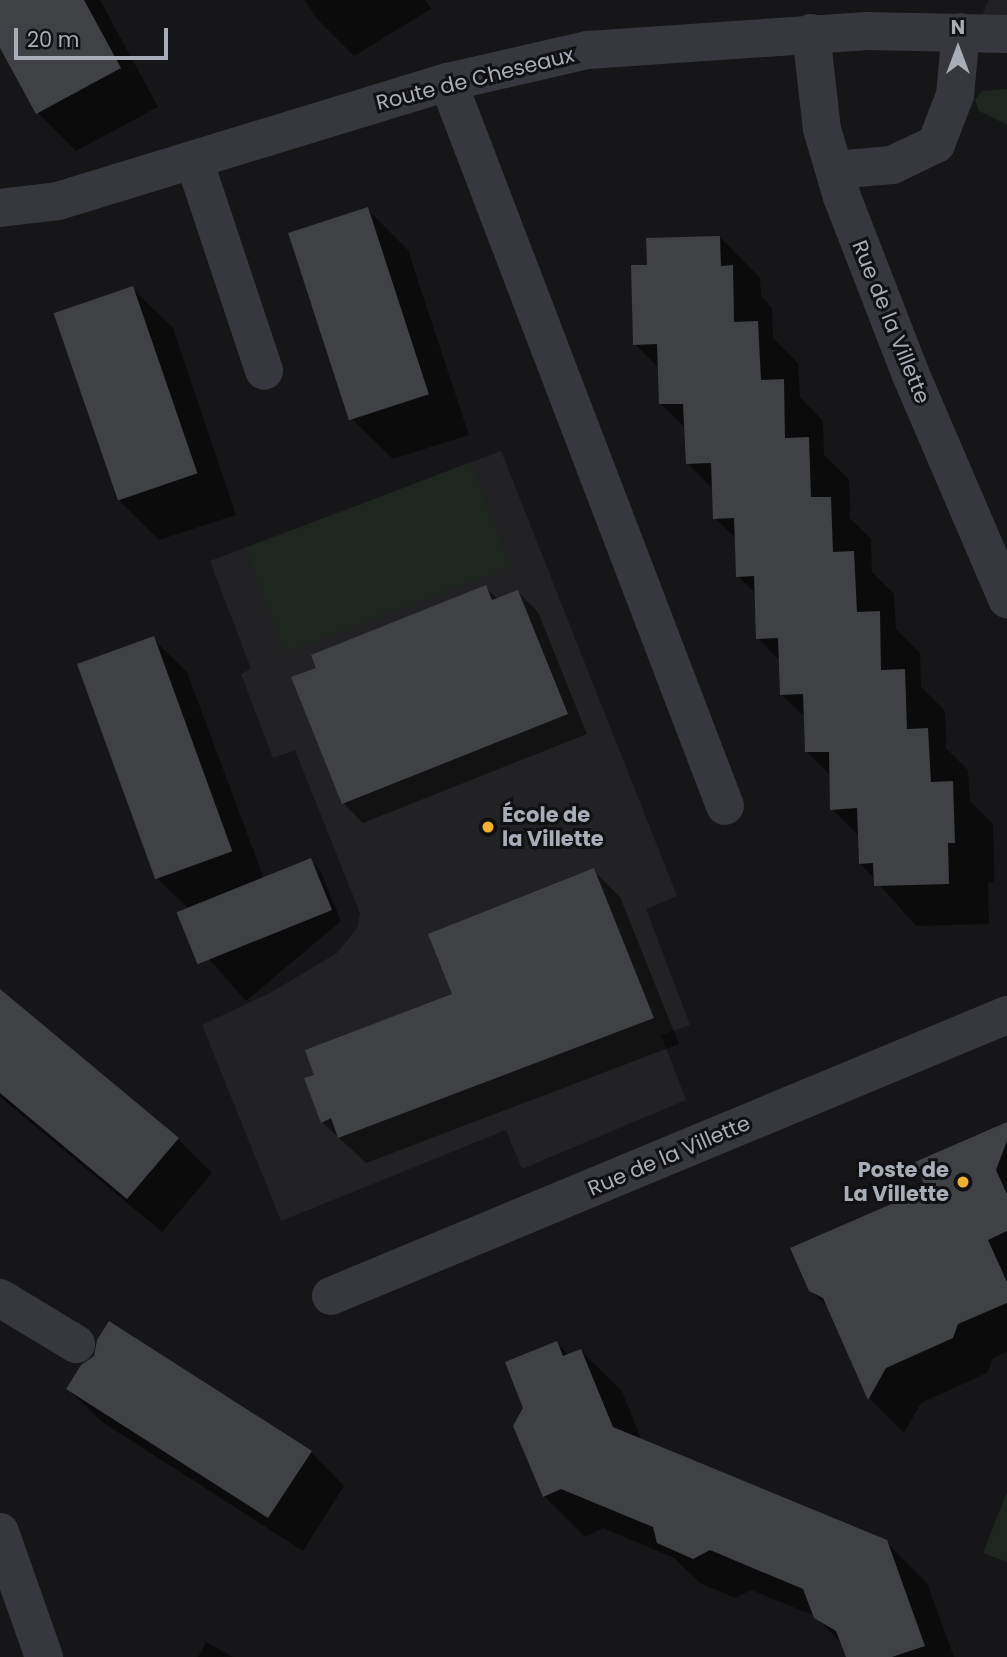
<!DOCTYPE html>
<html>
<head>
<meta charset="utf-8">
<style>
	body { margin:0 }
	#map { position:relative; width:1007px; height:1657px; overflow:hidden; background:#161618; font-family:Poppins,sans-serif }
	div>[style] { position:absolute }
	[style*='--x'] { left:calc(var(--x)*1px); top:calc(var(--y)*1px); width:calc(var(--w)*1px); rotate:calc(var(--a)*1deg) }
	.built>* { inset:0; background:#222225 }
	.green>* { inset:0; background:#1e261f; transform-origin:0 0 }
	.shadow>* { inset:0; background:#0007 }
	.building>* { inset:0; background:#404145; transform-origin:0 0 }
	.minor>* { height:38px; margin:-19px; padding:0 19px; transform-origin:19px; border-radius:19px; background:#37383d }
	.dots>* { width:19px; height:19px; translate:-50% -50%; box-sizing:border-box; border:4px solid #111113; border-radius:50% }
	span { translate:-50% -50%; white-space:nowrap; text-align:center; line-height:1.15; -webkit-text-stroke:6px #111113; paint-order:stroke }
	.street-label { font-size:21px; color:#a8adb8 }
	.poi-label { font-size:21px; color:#a8adb8; font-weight:700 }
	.left { translate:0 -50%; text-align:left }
	.right { translate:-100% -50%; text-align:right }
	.north { position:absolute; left:923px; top:14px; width:70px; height:70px; -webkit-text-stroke:5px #111113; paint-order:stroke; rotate:0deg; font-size:19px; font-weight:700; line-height:28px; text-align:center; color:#a8adb8 }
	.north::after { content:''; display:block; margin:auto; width:24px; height:32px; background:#a8adb8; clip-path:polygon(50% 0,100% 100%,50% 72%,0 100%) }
	.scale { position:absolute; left:14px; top:28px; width:154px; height:32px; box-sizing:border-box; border:4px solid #a8adb8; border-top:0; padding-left:9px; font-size:21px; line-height:24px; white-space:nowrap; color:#a8adb8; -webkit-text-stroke:5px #111113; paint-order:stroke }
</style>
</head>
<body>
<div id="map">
	<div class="built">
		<div style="clip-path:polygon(989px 0,1007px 0,1007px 34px,974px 32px)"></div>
		<div style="clip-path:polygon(501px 451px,677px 896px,646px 909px,690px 1025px,661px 1035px,686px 1100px,522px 1169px,506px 1130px,281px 1221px,202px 1025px,270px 993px,337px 953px,357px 928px,360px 913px,295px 750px,273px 758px,241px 674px,251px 669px,210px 561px)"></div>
	</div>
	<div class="green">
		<div style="clip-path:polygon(1007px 89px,1007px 125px,979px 111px,975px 100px,982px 91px)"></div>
		<div style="left:471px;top:462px;width:112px;height:242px;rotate:69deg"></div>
		<div style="clip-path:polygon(1006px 1494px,1007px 1494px,1007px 1562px,983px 1553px)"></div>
	</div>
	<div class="shadow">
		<div style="clip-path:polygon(0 0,100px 0,158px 107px,76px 151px,38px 113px,0 44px)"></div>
		<div style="clip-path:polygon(305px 0,425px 0,431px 9px,354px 56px,316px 18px)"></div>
		<div style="clip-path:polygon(367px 209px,408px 250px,469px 435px,393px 459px,352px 419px)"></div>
		<div style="clip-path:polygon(720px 237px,760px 278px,761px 296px,772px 308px,773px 338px,798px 363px,800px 397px,823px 421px,824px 455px,849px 479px,850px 518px,871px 539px,872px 572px,894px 594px,896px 629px,920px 653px,921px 687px,945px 711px,946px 748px,968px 770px,970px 801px,993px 824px,994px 883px,988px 883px,989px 924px,916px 926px,860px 863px,859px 836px,832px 809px,831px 776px,807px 752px,806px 718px,782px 695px,780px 661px,758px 638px,756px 594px,738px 576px,737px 540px,715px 518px,714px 490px,687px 463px,686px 429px,661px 404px,660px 369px,635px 344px,649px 266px)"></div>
		<div style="clip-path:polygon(132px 288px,173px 328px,236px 515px,159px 540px,119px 500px)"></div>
		<div style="clip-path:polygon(485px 587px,498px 599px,518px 592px,538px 612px,587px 734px,363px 823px,343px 803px)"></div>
		<div style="clip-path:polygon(153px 639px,187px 672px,266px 884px,192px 912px,158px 879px)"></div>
		<div style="clip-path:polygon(311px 861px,320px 870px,341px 921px,246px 1001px,202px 951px)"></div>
		<div style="clip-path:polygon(594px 871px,620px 897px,679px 1044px,366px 1163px,322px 1122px)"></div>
		<div style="clip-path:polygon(0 991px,178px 1139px,212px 1173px,162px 1232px,0 1097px)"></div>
		<div style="clip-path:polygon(1007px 1123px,1007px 1352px,993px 1358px,987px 1373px,921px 1403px,904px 1433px,870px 1399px,831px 1310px,810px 1290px)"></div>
		<div style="clip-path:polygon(557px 1343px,570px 1356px,581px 1351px,622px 1391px,642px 1441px,886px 1542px,927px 1583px,954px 1657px,848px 1657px,843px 1645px,815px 1616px,751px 1590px,735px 1598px,700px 1583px,674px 1558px,603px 1528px,585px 1537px,544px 1496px)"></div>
		<div style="clip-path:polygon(96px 1357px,311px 1452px,344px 1486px,303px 1551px,102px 1422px,68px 1389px)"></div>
		<div style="clip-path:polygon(206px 1642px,233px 1657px,198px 1657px)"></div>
	</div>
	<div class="building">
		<div style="clip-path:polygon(0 0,84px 0,121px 68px,36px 114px,0 48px)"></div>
		<div style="left:368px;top:207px;width:197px;height:84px;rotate:72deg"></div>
		<div style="clip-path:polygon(720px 236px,721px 266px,733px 265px,734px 322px,758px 321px,761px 380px,784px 379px,785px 438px,809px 437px,811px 497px,831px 497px,833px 552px,854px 551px,857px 612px,880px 611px,881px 670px,905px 669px,907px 729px,928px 728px,931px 782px,953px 781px,955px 843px,948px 843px,949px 884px,874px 886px,873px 863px,859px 864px,857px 808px,830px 810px,829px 752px,805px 752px,803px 694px,780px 695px,778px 638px,756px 639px,754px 576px,736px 577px,734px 518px,713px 519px,711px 463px,686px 464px,683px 404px,659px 404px,657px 344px,633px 345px,631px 265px,647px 265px,646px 238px)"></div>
		<div style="left:133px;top:286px;width:198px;height:84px;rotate:71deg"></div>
		<div style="clip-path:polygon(486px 585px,492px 600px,518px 590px,568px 714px,342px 804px,291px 677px,316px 668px,311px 655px)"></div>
		<div style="left:154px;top:636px;width:229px;height:82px;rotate:70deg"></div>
		<div style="left:311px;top:858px;width:56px;height:145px;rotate:68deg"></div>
		<div style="clip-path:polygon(594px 868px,654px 1018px,338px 1138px,331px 1118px,321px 1123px,304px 1078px,314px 1075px,305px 1050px,452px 994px,428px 934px)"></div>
		<div style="clip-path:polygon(0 989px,179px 1138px,127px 1199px,0 1093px)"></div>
		<div style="clip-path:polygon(1007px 1122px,1007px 1141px,996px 1170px,1007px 1194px,1007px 1231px,988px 1240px,1007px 1282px,1007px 1303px,958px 1324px,953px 1338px,886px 1368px,868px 1400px,823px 1298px,809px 1291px,790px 1248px,926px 1189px,915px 1162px)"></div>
		<div style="clip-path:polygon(109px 1321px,312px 1451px,268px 1518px,66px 1389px,81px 1365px,94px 1356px,97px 1340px)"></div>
		<div style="clip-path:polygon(557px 1341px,563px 1356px,581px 1349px,613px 1427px,887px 1540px,925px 1646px,892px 1657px,846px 1657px,836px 1631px,814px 1618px,803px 1589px,710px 1550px,693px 1559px,657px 1543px,653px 1527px,561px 1489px,543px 1497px,513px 1426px,523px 1408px,505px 1362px)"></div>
	</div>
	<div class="minor">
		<div style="--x:811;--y:33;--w:97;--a:83.5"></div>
		<div style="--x:822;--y:129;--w:71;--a:73.6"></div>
		<div style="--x:842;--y:197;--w:191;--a:68.8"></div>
		<div style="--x:911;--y:375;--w:244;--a:66.8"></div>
		<div style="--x:448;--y:82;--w:775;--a:69.06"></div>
		<div style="--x:195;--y:163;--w:219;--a:71.6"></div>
		<div style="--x:835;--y:170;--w:57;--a:-5"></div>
		<div style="--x:892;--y:165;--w:49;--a:-25.5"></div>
		<div style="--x:936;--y:144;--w:53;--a:-68.8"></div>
		<div style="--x:955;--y:95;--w:63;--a:-84.6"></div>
		<div style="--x:0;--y:208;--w:58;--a:-6.9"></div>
		<div style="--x:58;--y:201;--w:408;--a:-17"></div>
		<div style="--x:448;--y:82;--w:144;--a:-12.9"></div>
		<div style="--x:588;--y:50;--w:280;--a:-3.9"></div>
		<div style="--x:867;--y:31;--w:140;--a:1.2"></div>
		<div style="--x:331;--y:1296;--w:732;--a:-22.57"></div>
		<div style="--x:0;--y:1298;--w:89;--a:31.2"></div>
		<div style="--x:0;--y:1532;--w:133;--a:70.6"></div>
	</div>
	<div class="dots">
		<div style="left:488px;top:827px;background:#f2b134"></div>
		<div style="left:963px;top:1182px;background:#f2b134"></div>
	</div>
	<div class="street-label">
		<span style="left:475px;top:79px;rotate:-14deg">Route de Cheseaux</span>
		<span style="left:891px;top:322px;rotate:68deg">Rue de la Villette</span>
		<span style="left:669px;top:1156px;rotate:-23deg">Rue de la Villette</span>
	</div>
	<div class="poi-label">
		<span class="left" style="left:502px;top:827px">École de<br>la Villette</span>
		<span class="right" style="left:949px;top:1182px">Poste de<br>La Villette</span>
	</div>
	<div class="north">N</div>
	<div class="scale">20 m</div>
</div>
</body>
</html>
